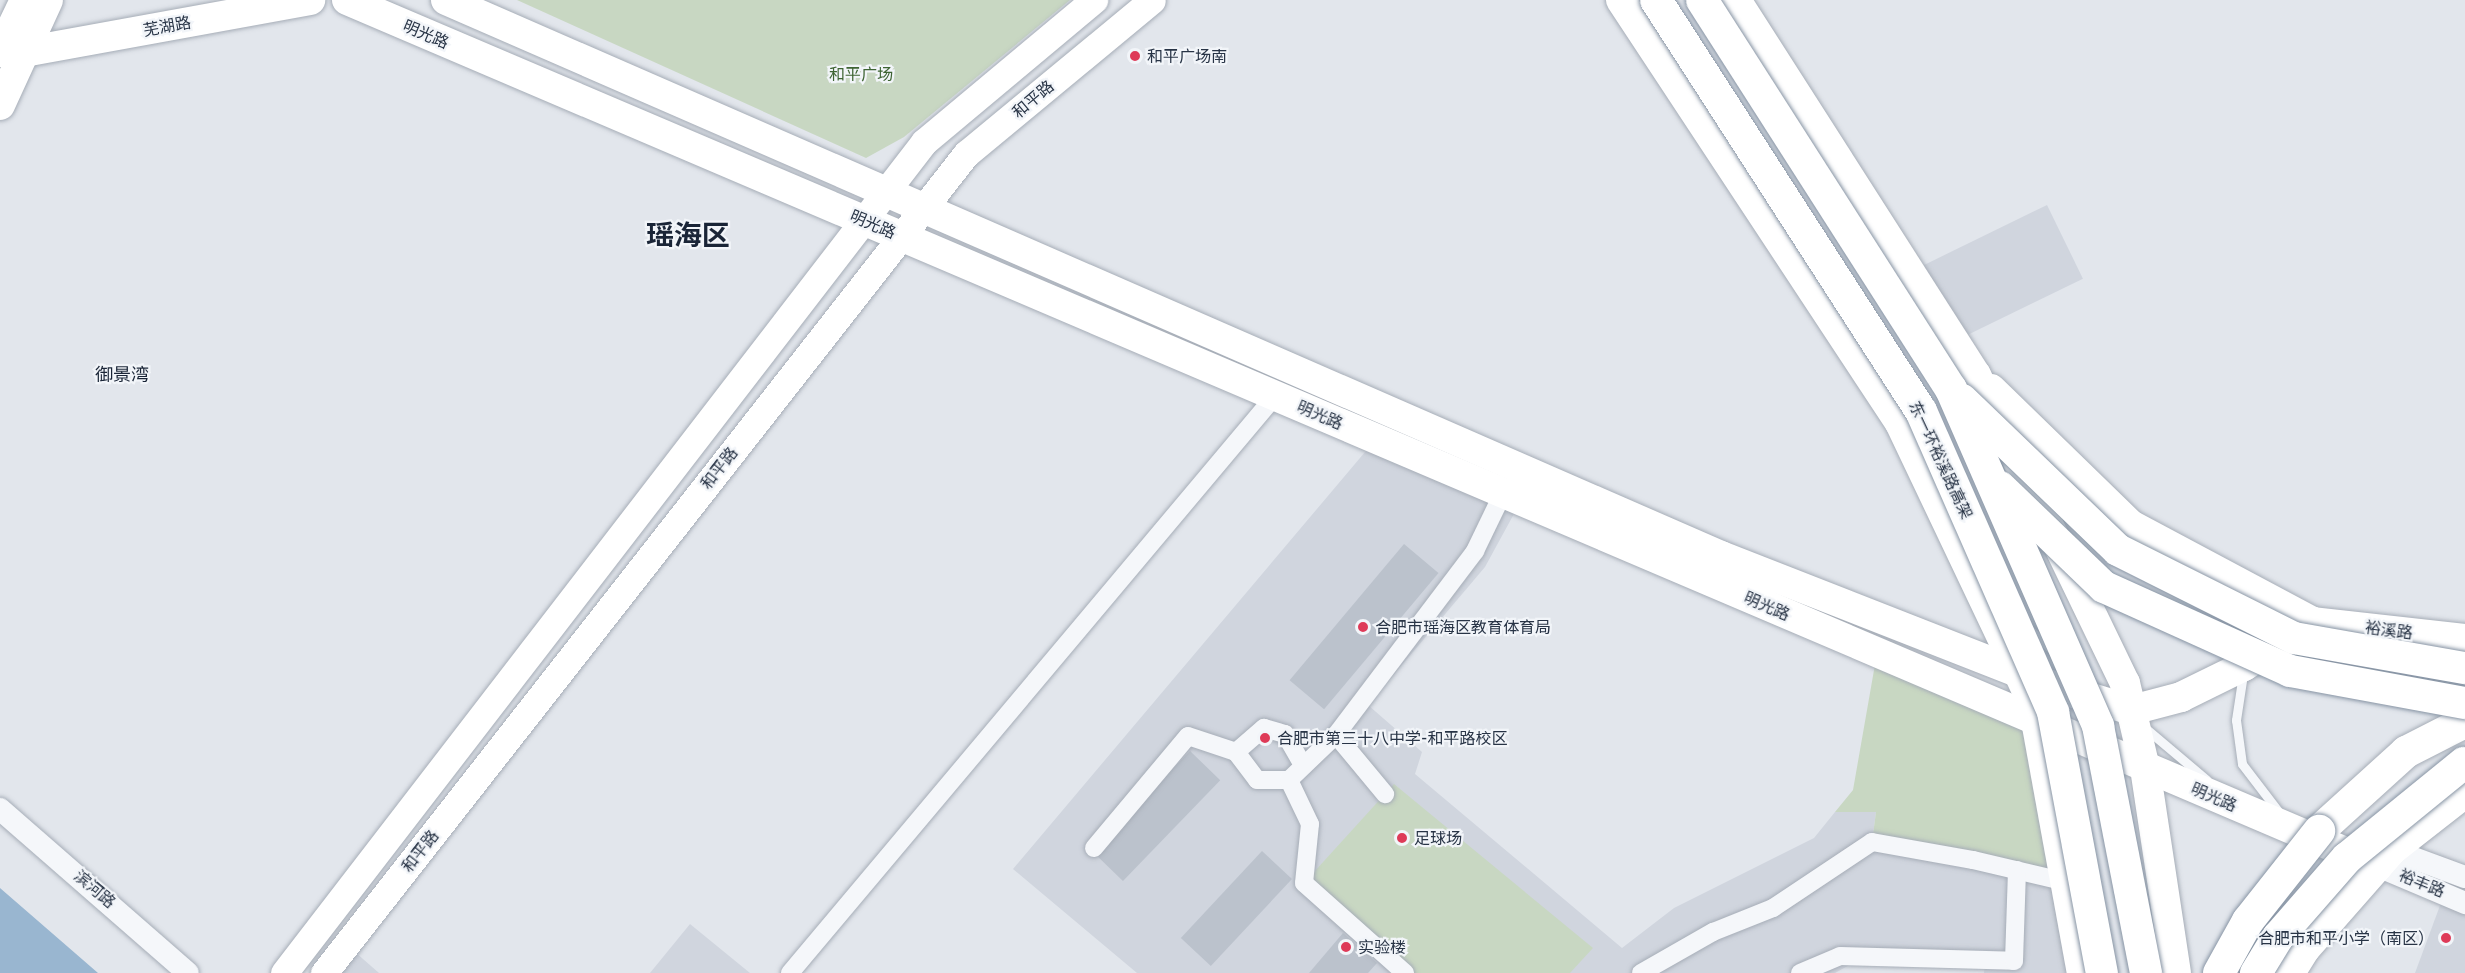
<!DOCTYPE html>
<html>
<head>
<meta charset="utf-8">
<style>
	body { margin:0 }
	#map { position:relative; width:2465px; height:973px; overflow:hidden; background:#e2e6ec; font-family:"IBM Plex Sans","Noto Sans SC",sans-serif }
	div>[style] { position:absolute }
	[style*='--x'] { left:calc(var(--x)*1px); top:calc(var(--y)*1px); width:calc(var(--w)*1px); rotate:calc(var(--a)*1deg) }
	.built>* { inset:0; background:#d0d5de; transform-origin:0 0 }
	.green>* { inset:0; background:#c8d7c2 }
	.water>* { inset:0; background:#99b6d0 }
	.building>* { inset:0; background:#bbc2cc; transform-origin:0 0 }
	.roads { filter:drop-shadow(0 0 2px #a6adb7) drop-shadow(0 0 2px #a6adb7) }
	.service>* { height:9px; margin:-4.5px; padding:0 4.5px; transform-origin:4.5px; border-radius:4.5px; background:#f5f7fa }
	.minor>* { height:18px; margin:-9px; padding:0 9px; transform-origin:9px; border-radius:9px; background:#f5f7fa }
	.tertiary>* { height:22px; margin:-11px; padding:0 11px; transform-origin:11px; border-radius:11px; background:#f5f7fa }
	.secondary>* { height:27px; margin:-13.5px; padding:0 13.5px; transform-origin:13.5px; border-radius:13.5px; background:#fff }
	.primary>* { height:30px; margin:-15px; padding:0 15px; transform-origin:15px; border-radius:15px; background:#fff }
	.trunk>* { height:32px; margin:-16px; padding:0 16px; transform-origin:16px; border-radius:16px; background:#fff }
	.bridges { filter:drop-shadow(0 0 2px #8794a4) drop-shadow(0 0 2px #8794a4) }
	.trunk-bridge>* { height:32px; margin:-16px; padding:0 16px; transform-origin:16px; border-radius:16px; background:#fff }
	.dots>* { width:16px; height:16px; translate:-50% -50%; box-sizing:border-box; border:3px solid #f2f5f9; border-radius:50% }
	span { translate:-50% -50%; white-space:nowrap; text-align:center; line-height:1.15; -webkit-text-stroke:4.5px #f2f5f9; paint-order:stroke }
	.street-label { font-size:16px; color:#283446 }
	.poi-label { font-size:16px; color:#283446 }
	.left { translate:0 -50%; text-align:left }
	.right { translate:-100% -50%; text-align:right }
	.park-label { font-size:16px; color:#3e6433 }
	.neighbourhood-label { font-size:18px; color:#1a2537 }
	.town-label { font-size:28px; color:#1a2537; font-weight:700 }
</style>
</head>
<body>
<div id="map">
	<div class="built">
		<div style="left:2047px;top:205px;width:82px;height:152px;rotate:64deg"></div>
		<div style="clip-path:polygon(1376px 439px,1521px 501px,1485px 567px,1368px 705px,1422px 752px,1415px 774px,1622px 948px,1674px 908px,1814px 838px,1835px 812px,1876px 812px,1872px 842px,2066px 882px,2082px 973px,1984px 973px,1985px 961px,1864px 957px,1835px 973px,1137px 973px,1013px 869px)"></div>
		<div style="clip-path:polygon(2445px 892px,2465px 903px,2465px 973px,2415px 973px)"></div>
		<div style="clip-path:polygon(690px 924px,750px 973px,650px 973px)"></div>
		<div style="clip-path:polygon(347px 945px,379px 973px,324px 973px)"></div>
	</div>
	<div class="green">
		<div style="clip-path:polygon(517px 0,1070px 0,904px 137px,866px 158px)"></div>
		<div style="clip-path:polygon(1877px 653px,2036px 721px,2066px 882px,1872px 842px,1876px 812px,1835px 812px,1853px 790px)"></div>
		<div style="clip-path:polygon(1394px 784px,1593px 948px,1570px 973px,1414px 973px,1304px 883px)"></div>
	</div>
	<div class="water">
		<div style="clip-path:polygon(0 887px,0 888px,98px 973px,0 973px)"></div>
	</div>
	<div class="building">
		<div style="left:1404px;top:544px;width:45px;height:178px;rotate:40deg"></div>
		<div style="left:1190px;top:751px;width:42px;height:140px;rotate:44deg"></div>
		<div style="left:1262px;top:851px;width:41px;height:119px;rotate:43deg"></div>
		<div style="clip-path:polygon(1343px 933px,1377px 963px,1368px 973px,1309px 973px)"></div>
	</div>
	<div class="roads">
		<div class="service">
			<div style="--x:2030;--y:630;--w:31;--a:42"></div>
			<div style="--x:2243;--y:674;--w:47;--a:98.7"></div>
			<div style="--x:2236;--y:720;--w:44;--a:82.2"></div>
			<div style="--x:2242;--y:764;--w:64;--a:52.6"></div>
			<div style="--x:2144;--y:727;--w:82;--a:40.1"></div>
		</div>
		<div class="minor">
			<div style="--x:1336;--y:735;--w:77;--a:50.3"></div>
			<div style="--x:1236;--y:752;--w:35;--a:53"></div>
			<div style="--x:1257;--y:780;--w:32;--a:0"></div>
			<div style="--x:1094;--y:848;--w:146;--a:-50"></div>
			<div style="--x:1188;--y:736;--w:51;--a:18.4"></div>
			<div style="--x:1236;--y:752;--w:37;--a:-41"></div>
			<div style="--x:1264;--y:728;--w:22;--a:16"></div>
			<div style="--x:1285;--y:734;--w:36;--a:60"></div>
			<div style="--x:790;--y:973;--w:754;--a:-49.95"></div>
			<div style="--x:1405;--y:973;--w:135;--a:-138.3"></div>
			<div style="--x:1304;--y:883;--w:59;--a:-84.2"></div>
			<div style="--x:1310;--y:824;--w:49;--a:-115.5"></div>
			<div style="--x:1289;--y:780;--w:65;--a:-43.8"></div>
			<div style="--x:1336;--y:735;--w:231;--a:-52.9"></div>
			<div style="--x:1475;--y:551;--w:64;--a:-64.2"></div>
			<div style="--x:1641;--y:973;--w:83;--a:-29.7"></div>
			<div style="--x:1713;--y:932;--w:65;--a:-21.8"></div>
			<div style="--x:1773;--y:908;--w:119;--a:-33.7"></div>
			<div style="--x:1872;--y:842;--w:103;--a:10.1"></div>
			<div style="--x:1973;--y:860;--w:96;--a:13.3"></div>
			<div style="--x:1800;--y:973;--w:43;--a:-23"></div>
			<div style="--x:1840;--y:956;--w:174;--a:1.6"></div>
			<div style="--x:2014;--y:961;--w:91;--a:-88.1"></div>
		</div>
		<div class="tertiary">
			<div style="--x:0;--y:809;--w:249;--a:41.1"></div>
			<div style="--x:2392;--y:850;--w:78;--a:20.3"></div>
			<div style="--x:2378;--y:866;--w:95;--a:23"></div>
		</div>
		<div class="secondary">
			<div style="--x:284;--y:973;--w:1049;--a:-52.4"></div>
			<div style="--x:924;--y:142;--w:222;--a:-39.9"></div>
			<div style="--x:324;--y:973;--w:1041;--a:-51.91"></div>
			<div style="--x:966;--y:154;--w:241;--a:-39.6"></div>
		</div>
		<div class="primary">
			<div style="--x:347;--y:0;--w:2208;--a:23.09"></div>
			<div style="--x:446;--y:0;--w:1391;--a:23.56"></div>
			<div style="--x:1721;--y:556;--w:364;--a:21.4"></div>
			<div style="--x:2060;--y:689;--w:75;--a:16.3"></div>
			<div style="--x:2132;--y:710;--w:51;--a:-14.9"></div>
			<div style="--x:2181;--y:697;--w:70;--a:-26.2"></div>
			<div style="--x:2244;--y:666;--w:82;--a:-32.5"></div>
			<div style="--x:1621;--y:0;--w:507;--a:56.59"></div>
			<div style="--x:1900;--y:423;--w:278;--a:64.6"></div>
			<div style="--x:2019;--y:674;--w:33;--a:65"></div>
			<div style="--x:2033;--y:704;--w:273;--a:79.7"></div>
			<div style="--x:1736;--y:0;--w:445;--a:57.4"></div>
			<div style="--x:1976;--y:375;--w:342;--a:64.2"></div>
			<div style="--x:2125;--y:683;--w:87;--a:76.8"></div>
			<div style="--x:2145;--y:768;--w:207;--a:81.4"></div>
			<div style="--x:0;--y:52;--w:58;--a:-64.3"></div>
			<div style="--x:24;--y:52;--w:291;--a:-10.3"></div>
			<div style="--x:0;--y:105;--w:115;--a:-65.4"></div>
			<div style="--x:1991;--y:389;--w:195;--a:44.2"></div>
			<div style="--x:2131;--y:525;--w:206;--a:28.1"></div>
			<div style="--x:2313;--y:622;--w:153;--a:6.4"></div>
			<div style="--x:2290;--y:973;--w:28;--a:-58"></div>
			<div style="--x:2305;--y:949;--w:132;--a:-48.7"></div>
			<div style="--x:2392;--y:850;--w:93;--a:-38"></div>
		</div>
		<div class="trunk">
			<div style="--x:2319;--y:831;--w:118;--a:-42.2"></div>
			<div style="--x:2406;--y:752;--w:66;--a:-27"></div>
		</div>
	</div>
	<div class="bridges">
		<div class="trunk-bridge">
			<div style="--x:1656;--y:0;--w:489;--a:57.2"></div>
			<div style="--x:1921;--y:411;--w:329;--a:66.3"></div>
			<div style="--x:2053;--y:712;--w:266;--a:79.4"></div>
			<div style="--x:1702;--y:0;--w:462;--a:57.4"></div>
			<div style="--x:1951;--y:389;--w:368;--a:66.4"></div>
			<div style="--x:2098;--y:726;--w:252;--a:79"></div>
			<div style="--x:1962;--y:400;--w:216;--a:43.9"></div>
			<div style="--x:2118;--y:550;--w:197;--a:26.6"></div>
			<div style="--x:2294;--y:638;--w:174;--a:10"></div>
			<div style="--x:2000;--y:487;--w:144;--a:43.9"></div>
			<div style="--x:2104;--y:587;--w:204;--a:24.3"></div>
			<div style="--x:2290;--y:671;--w:178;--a:10.4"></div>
			<div style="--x:2219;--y:973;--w:60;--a:-60.9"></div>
			<div style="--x:2248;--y:921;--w:115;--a:-51.7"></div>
			<div style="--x:2256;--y:973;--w:42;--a:-58.6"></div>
			<div style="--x:2278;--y:937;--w:105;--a:-48.9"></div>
			<div style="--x:2347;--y:858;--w:151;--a:-39.1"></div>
		</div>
	</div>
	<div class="dots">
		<div style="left:1135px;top:56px;background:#de3a58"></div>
		<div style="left:1363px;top:627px;background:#de3a58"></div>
		<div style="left:1265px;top:738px;background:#de3a58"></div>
		<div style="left:1402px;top:838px;background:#de3a58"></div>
		<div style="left:2446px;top:938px;background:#de3a58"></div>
		<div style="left:1346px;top:947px;background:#de3a58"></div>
	</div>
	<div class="street-label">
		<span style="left:167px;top:26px;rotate:-10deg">芜湖路</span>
		<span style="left:426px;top:34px;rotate:23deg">明光路</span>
		<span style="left:1033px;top:99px;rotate:-40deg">和平路</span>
		<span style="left:873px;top:224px;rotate:23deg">明光路</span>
		<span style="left:1320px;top:415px;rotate:23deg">明光路</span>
		<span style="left:1941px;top:460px;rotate:65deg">东一环裕溪路高架</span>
		<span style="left:719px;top:468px;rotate:-52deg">和平路</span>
		<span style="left:1767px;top:606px;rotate:23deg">明光路</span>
		<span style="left:2389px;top:630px;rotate:7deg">裕溪路</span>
		<span style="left:2214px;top:797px;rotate:23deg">明光路</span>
		<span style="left:420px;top:851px;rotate:-52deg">和平路</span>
		<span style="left:2422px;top:883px;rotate:22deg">裕丰路</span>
		<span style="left:95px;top:889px;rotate:40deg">滨河路</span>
	</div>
	<div class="poi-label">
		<span class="left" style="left:1147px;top:56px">和平广场南</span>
		<span class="left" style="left:1375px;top:627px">合肥市瑶海区教育体育局</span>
		<span class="left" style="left:1277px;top:738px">合肥市第三十八中学-和平路校区</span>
		<span class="left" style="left:1414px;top:838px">足球场</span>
		<span class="right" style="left:2434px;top:938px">合肥市和平小学（南区）</span>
		<span class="left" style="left:1358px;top:947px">实验楼</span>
	</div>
	<div class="park-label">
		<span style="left:861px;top:74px">和平广场</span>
	</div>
	<div class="neighbourhood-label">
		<span style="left:122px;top:375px">御景湾</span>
	</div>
	<div class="town-label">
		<span style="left:688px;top:235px">瑶海区</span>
	</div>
</div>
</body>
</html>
